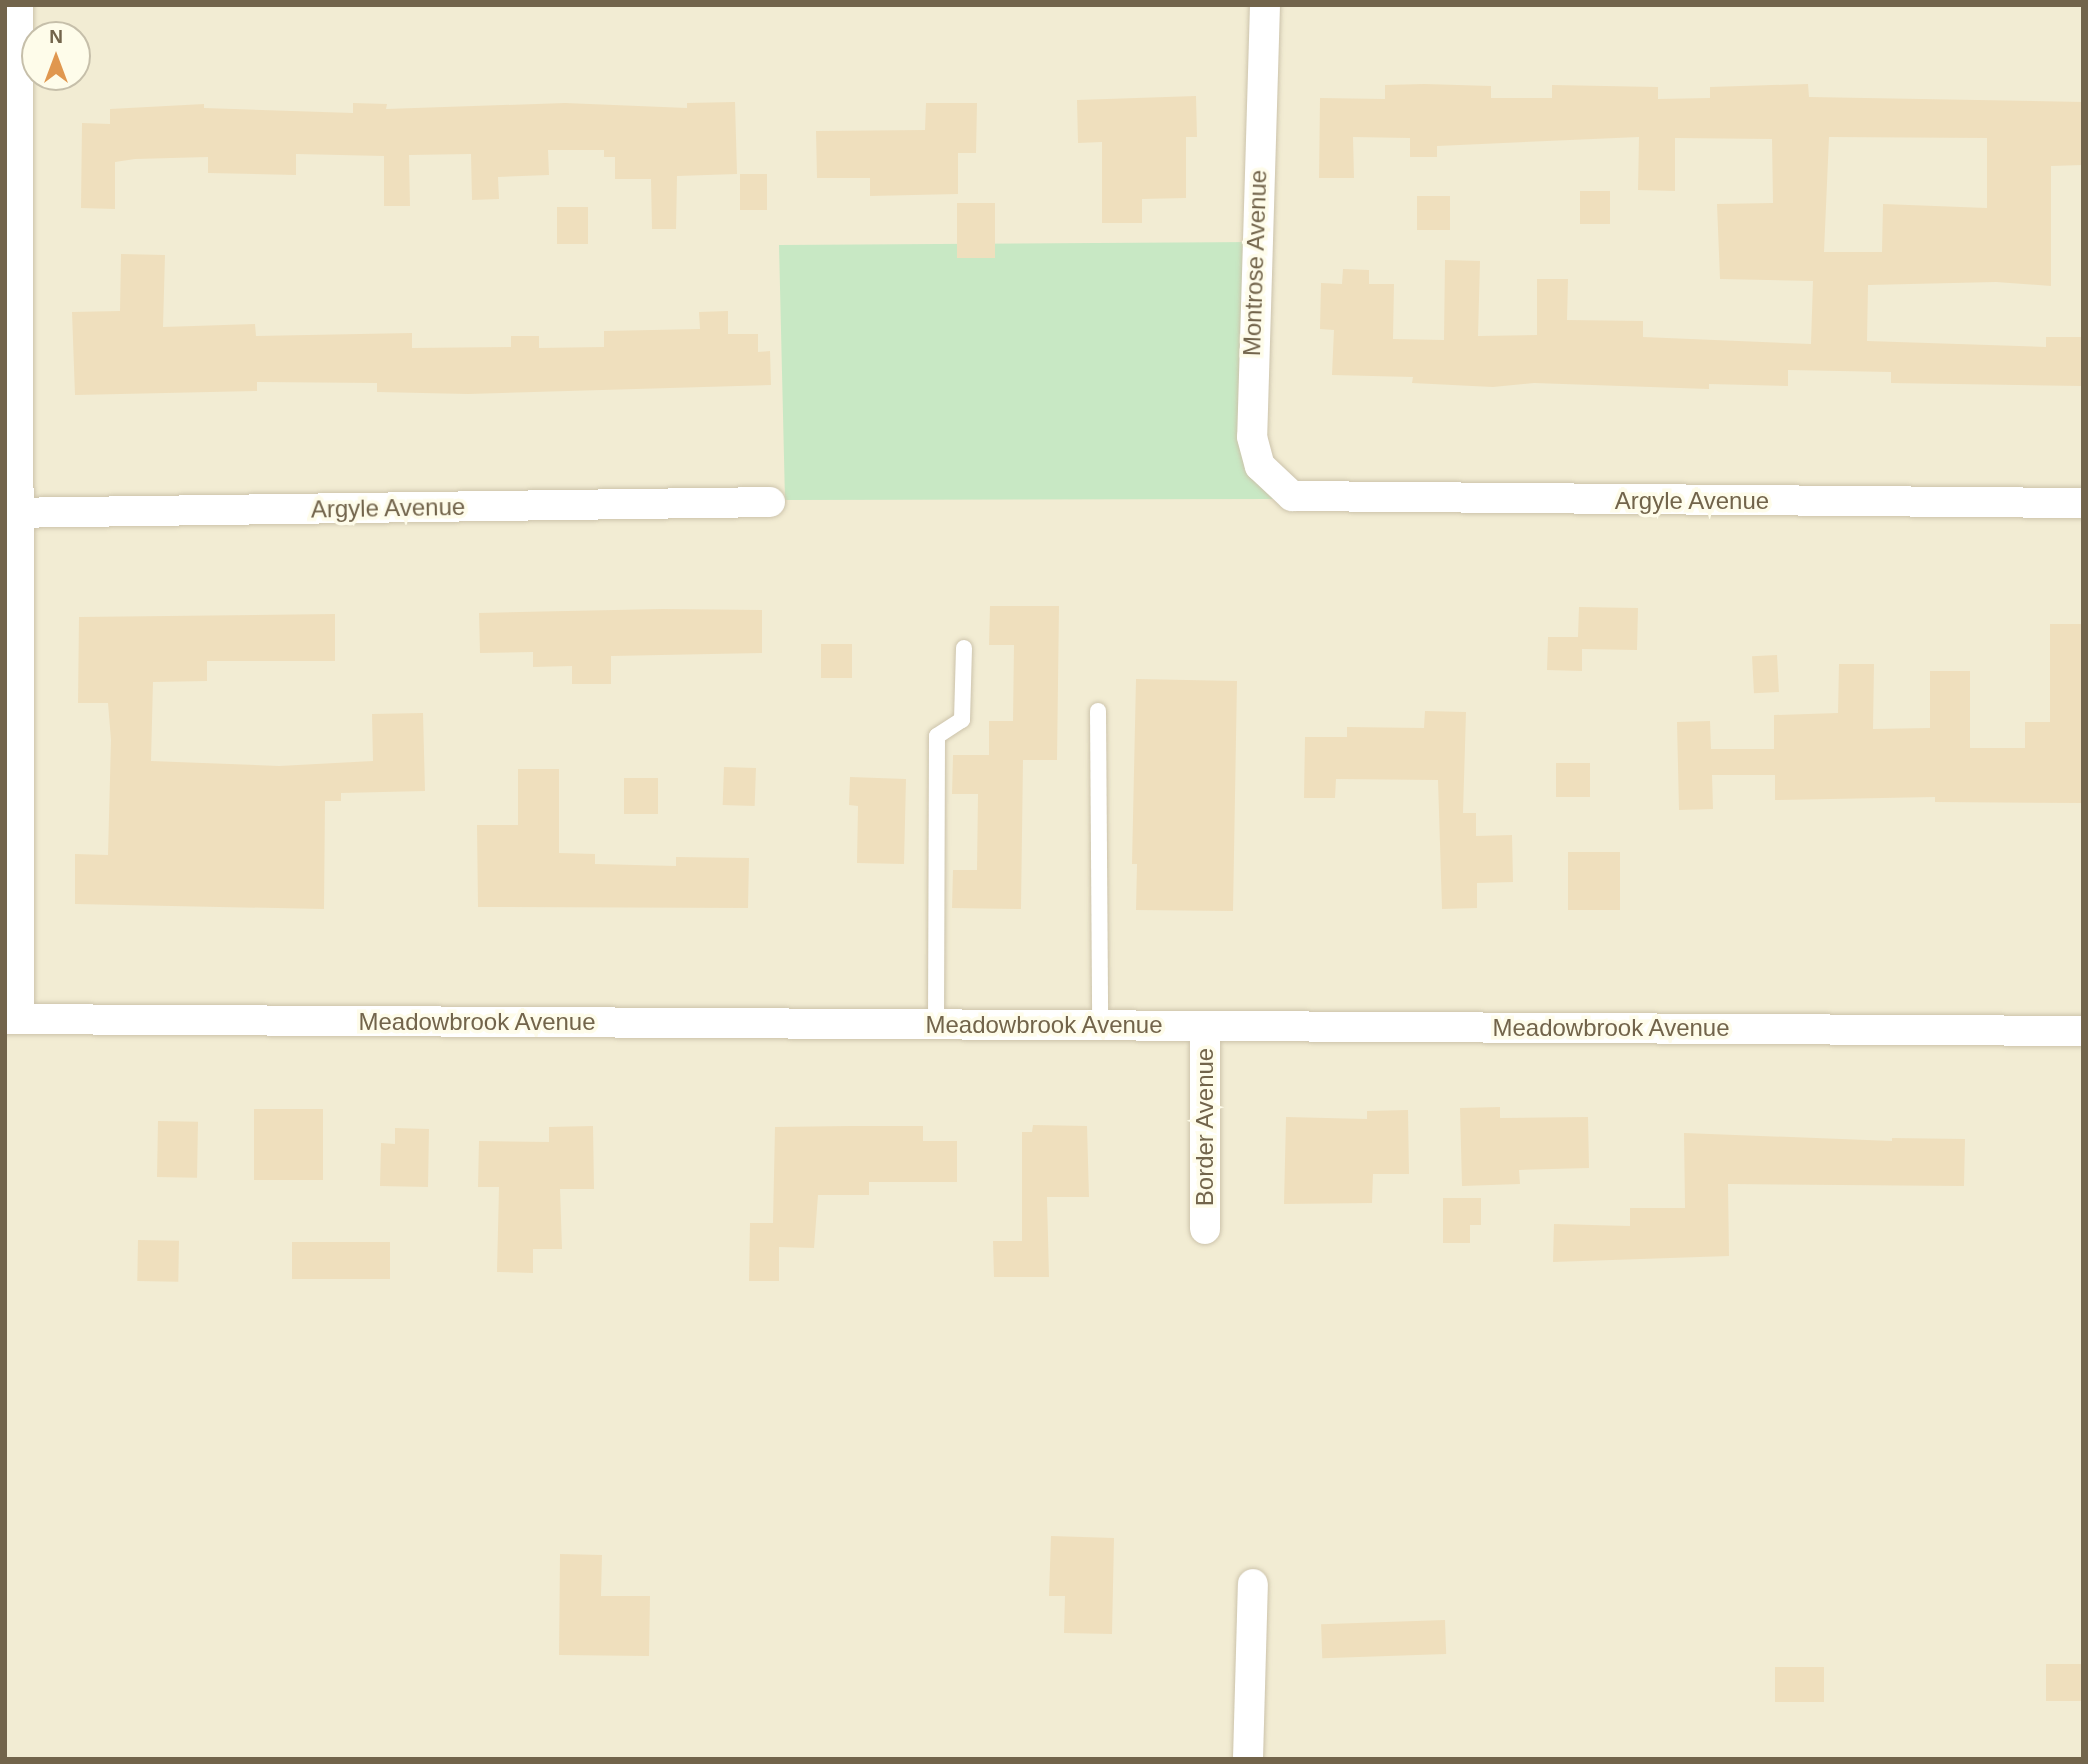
<!DOCTYPE html>
<html>
<head>
<meta charset="utf-8">
<style>
	body { margin:0 }
	#map { position:relative; width:2088px; height:1764px; overflow:hidden; background:#fbf9e4; font-family:Helvetica,sans-serif }
	div>[style] { position:absolute }
	[style*='--x'] { left:calc(var(--x)*1px); top:calc(var(--y)*1px); width:calc(var(--w)*1px); rotate:calc(var(--a)*1deg) }
	.residential>* { inset:0; background:#f2ecd3 }
	.green>* { inset:0; background:#c8e8c4 }
	.building>* { inset:0; background:#efdfbd; transform-origin:0 0 }
	.roads { filter:drop-shadow(0 0 2px #ccc3ab) drop-shadow(0 0 2px #ccc3ab) }
	.lane>* { height:16px; margin:-8px; padding:0 8px; transform-origin:8px; border-radius:8px; background:#fff }
	.street>* { height:30px; margin:-15px; padding:0 15px; transform-origin:15px; border-radius:15px; background:#fff }
	span { translate:-50% -50%; white-space:nowrap; text-align:center; line-height:1.15; -webkit-text-stroke:7px #fefcea; paint-order:stroke }
	.street-label { font-size:24px; color:#72644b }
	.frame { position:absolute; inset:0; border:7px solid #72644b; pointer-events:none }
	.north { position:absolute; left:21px; top:21px; width:70px; height:70px; box-sizing:border-box; background:#fefcea; border:2px solid #c6bfaa; border-radius:50%; rotate:0deg; font-size:19px; font-weight:700; line-height:28px; text-align:center; color:#72644b }
	.north::after { content:''; display:block; margin:auto; width:24px; height:32px; background:#e0974f; clip-path:polygon(50% 0,100% 100%,50% 72%,0 100%) }
</style>
</head>
<body>
<div id="map">
	<div class="residential">
		<div style="clip-path:polygon(evenodd,5px 5px,2083px 5px,2083px 1759px,5px 1759px,5px 5px,35px 35px,77px 35px,77px 77px,35px 77px,35px 35px)"></div>
	</div>
	<div class="green">
		<div style="clip-path:polygon(1256px 242px,1252px 437px,1302px 499px,785px 500px,779px 245px)"></div>
	</div>
	<div class="building">
		<div style="clip-path:polygon(evenodd,1424px 84px,1491px 86px,1491px 98px,1552px 98px,1552px 85px,1658px 87px,1658px 99px,1710px 98px,1710px 87px,1808px 84px,1809px 97px,2083px 102px,2083px 165px,2051px 166px,2051px 286px,1996px 282px,1868px 285px,1867px 341px,2046px 347px,2046px 337px,2083px 337px,2083px 386px,1891px 383px,1891px 372px,1788px 370px,1788px 386px,1709px 384px,1709px 389px,1534px 383px,1493px 387px,1412px 383px,1413px 377px,1332px 375px,1334px 330px,1320px 329px,1321px 283px,1342px 284px,1343px 269px,1369px 270px,1369px 284px,1394px 284px,1393px 339px,1444px 340px,1445px 260px,1480px 261px,1478px 336px,1537px 335px,1537px 279px,1568px 279px,1567px 320px,1643px 321px,1643px 337px,1811px 344px,1813px 281px,1720px 279px,1717px 204px,1773px 203px,1772px 139px,1675px 138px,1675px 191px,1638px 190px,1639px 137px,1437px 146px,1437px 157px,1410px 157px,1410px 138px,1353px 137px,1354px 178px,1319px 178px,1320px 98px,1385px 99px,1385px 85px,1424px 84px,1829px 137px,1987px 138px,1987px 208px,1883px 204px,1882px 252px,1824px 252px,1829px 137px)"></div>
		<div style="clip-path:polygon(1196px 96px,1197px 137px,1186px 137px,1186px 198px,1142px 199px,1142px 223px,1102px 223px,1102px 142px,1078px 143px,1077px 100px)"></div>
		<div style="clip-path:polygon(735px 102px,737px 174px,677px 176px,676px 229px,652px 229px,651px 179px,615px 179px,615px 157px,604px 157px,604px 150px,548px 150px,549px 175px,498px 177px,499px 199px,472px 200px,471px 154px,409px 155px,410px 206px,384px 206px,384px 156px,296px 154px,296px 175px,208px 173px,208px 157px,135px 159px,115px 162px,115px 209px,81px 208px,82px 123px,110px 124px,110px 109px,204px 104px,204px 108px,353px 113px,353px 103px,387px 104px,386px 109px,565px 103px,687px 108px,687px 103px)"></div>
		<div style="clip-path:polygon(926px 103px,977px 103px,976px 153px,958px 153px,958px 194px,870px 196px,870px 178px,817px 178px,816px 131px,925px 130px)"></div>
		<div style="left:740px;top:174px;width:27px;height:36px"></div>
		<div style="left:1580px;top:191px;width:30px;height:33px"></div>
		<div style="left:1417px;top:196px;width:33px;height:34px"></div>
		<div style="left:957px;top:203px;width:38px;height:55px"></div>
		<div style="left:557px;top:207px;width:31px;height:37px"></div>
		<div style="clip-path:polygon(121px 254px,165px 255px,163px 327px,255px 324px,256px 336px,412px 333px,412px 348px,511px 347px,511px 336px,539px 336px,539px 348px,604px 347px,604px 331px,700px 329px,699px 312px,728px 311px,728px 334px,758px 334px,758px 352px,770px 351px,771px 385px,468px 394px,377px 392px,377px 383px,257px 382px,257px 391px,75px 395px,72px 312px,120px 311px)"></div>
		<div style="clip-path:polygon(990px 606px,1059px 606px,1057px 760px,1023px 760px,1021px 909px,952px 908px,953px 870px,977px 870px,978px 794px,952px 794px,953px 755px,989px 755px,989px 721px,1013px 721px,1014px 645px,989px 645px)"></div>
		<div style="clip-path:polygon(1579px 607px,1638px 608px,1637px 650px,1582px 649px,1582px 671px,1547px 670px,1548px 637px,1578px 637px)"></div>
		<div style="clip-path:polygon(662px 609px,762px 610px,762px 653px,611px 656px,611px 684px,572px 684px,572px 666px,533px 667px,533px 652px,480px 653px,479px 613px)"></div>
		<div style="clip-path:polygon(335px 614px,335px 661px,207px 661px,207px 681px,153px 682px,151px 761px,279px 766px,373px 761px,372px 714px,423px 713px,425px 791px,341px 793px,341px 801px,325px 801px,324px 909px,75px 904px,75px 854px,108px 855px,111px 740px,108px 703px,78px 703px,79px 617px)"></div>
		<div style="clip-path:polygon(2050px 624px,2083px 624px,2083px 803px,1935px 802px,1935px 797px,1775px 800px,1775px 775px,1712px 775px,1713px 809px,1679px 810px,1677px 722px,1710px 721px,1711px 749px,1774px 749px,1774px 715px,1838px 713px,1839px 664px,1874px 664px,1873px 729px,1930px 728px,1930px 671px,1970px 671px,1970px 748px,2025px 748px,2025px 722px,2050px 722px)"></div>
		<div style="left:821px;top:644px;width:31px;height:34px"></div>
		<div style="left:1777px;top:655px;width:37px;height:25px;rotate:87deg"></div>
		<div style="clip-path:polygon(1136px 679px,1237px 681px,1233px 911px,1136px 910px,1137px 864px,1132px 864px)"></div>
		<div style="clip-path:polygon(1425px 711px,1466px 712px,1463px 813px,1476px 813px,1476px 836px,1512px 835px,1513px 882px,1477px 883px,1477px 908px,1442px 909px,1438px 780px,1336px 779px,1335px 798px,1304px 798px,1305px 737px,1347px 737px,1347px 727px,1424px 728px)"></div>
		<div style="left:1556px;top:763px;width:34px;height:34px"></div>
		<div style="left:724px;top:767px;width:32px;height:38px;rotate:2deg"></div>
		<div style="clip-path:polygon(518px 769px,559px 769px,559px 853px,595px 854px,595px 864px,676px 866px,676px 857px,749px 858px,748px 908px,478px 907px,477px 825px,518px 825px)"></div>
		<div style="clip-path:polygon(850px 777px,906px 779px,904px 864px,857px 863px,858px 806px,849px 805px)"></div>
		<div style="left:624px;top:778px;width:34px;height:36px"></div>
		<div style="left:1568px;top:852px;width:52px;height:58px"></div>
		<div style="clip-path:polygon(1500px 1107px,1500px 1118px,1588px 1117px,1589px 1168px,1519px 1170px,1520px 1184px,1462px 1186px,1460px 1108px)"></div>
		<div style="left:323px;top:1109px;width:71px;height:69px;rotate:90deg"></div>
		<div style="clip-path:polygon(1408px 1110px,1409px 1174px,1373px 1174px,1372px 1203px,1284px 1204px,1286px 1117px,1367px 1119px,1367px 1111px)"></div>
		<div style="left:158px;top:1121px;width:40px;height:56px;rotate:1deg"></div>
		<div style="clip-path:polygon(1033px 1125px,1087px 1126px,1089px 1197px,1047px 1197px,1049px 1277px,994px 1277px,993px 1241px,1022px 1241px,1022px 1132px,1032px 1132px)"></div>
		<div style="clip-path:polygon(593px 1126px,594px 1189px,560px 1189px,562px 1249px,533px 1249px,533px 1273px,497px 1272px,499px 1187px,478px 1187px,479px 1141px,549px 1142px,549px 1127px)"></div>
		<div style="clip-path:polygon(850px 1126px,923px 1126px,923px 1141px,957px 1141px,957px 1182px,869px 1182px,869px 1195px,818px 1195px,814px 1248px,779px 1247px,779px 1281px,749px 1281px,750px 1223px,773px 1223px,775px 1127px)"></div>
		<div style="clip-path:polygon(395px 1128px,429px 1129px,428px 1187px,380px 1186px,381px 1143px,395px 1144px)"></div>
		<div style="clip-path:polygon(1684px 1133px,1892px 1141px,1892px 1138px,1965px 1139px,1964px 1186px,1728px 1184px,1729px 1256px,1553px 1262px,1554px 1224px,1630px 1226px,1630px 1208px,1685px 1208px)"></div>
		<div style="clip-path:polygon(1443px 1198px,1481px 1198px,1481px 1225px,1470px 1225px,1470px 1243px,1443px 1243px)"></div>
		<div style="left:138px;top:1240px;width:41px;height:41px;rotate:1deg"></div>
		<div style="left:292px;top:1242px;width:98px;height:37px"></div>
		<div style="clip-path:polygon(1051px 1536px,1114px 1538px,1112px 1634px,1064px 1633px,1065px 1596px,1049px 1596px)"></div>
		<div style="clip-path:polygon(560px 1554px,602px 1555px,601px 1596px,650px 1596px,649px 1656px,559px 1655px)"></div>
		<div style="left:1445px;top:1620px;width:34px;height:124px;rotate:88deg"></div>
		<div style="left:2046px;top:1664px;width:37px;height:37px"></div>
		<div style="left:1775px;top:1667px;width:49px;height:35px"></div>
	</div>
	<div class="roads">
		<div class="lane">
			<div style="--x:1098;--y:711;--w:314;--a:89.6"></div>
			<div style="--x:936;--y:1024;--w:288;--a:-89.8"></div>
			<div style="--x:937;--y:736;--w:30;--a:-33"></div>
			<div style="--x:962;--y:720;--w:72;--a:-88.4"></div>
		</div>
		<div class="street">
			<div style="--x:18;--y:5;--w:1014;--a:89.94"></div>
			<div style="--x:1265;--y:5;--w:432;--a:91.7"></div>
			<div style="--x:1252;--y:437;--w:30;--a:75"></div>
			<div style="--x:1260;--y:466;--w:44;--a:43.2"></div>
			<div style="--x:1292;--y:496;--w:791;--a:0.51"></div>
			<div style="--x:5;--y:513;--w:765;--a:-0.82"></div>
			<div style="--x:5;--y:1019;--w:2078;--a:0.33"></div>
			<div style="--x:1205;--y:1026;--w:203;--a:90"></div>
			<div style="--x:1248;--y:1759;--w:175;--a:-88.4"></div>
		</div>
	</div>
	<div class="street-label">
		<span style="left:1255px;top:263px;rotate:-88deg">Montrose Avenue</span>
		<span style="left:1692px;top:501px">Argyle Avenue</span>
		<span style="left:388px;top:508px;rotate:-1deg">Argyle Avenue</span>
		<span style="left:477px;top:1022px">Meadowbrook Avenue</span>
		<span style="left:1044px;top:1025px">Meadowbrook Avenue</span>
		<span style="left:1611px;top:1028px">Meadowbrook Avenue</span>
		<span style="left:1205px;top:1127px;rotate:-90deg">Border Avenue</span>
	</div>
	<div class="frame"></div>
	<div class="north">N</div>
</div>
</body>
</html>
